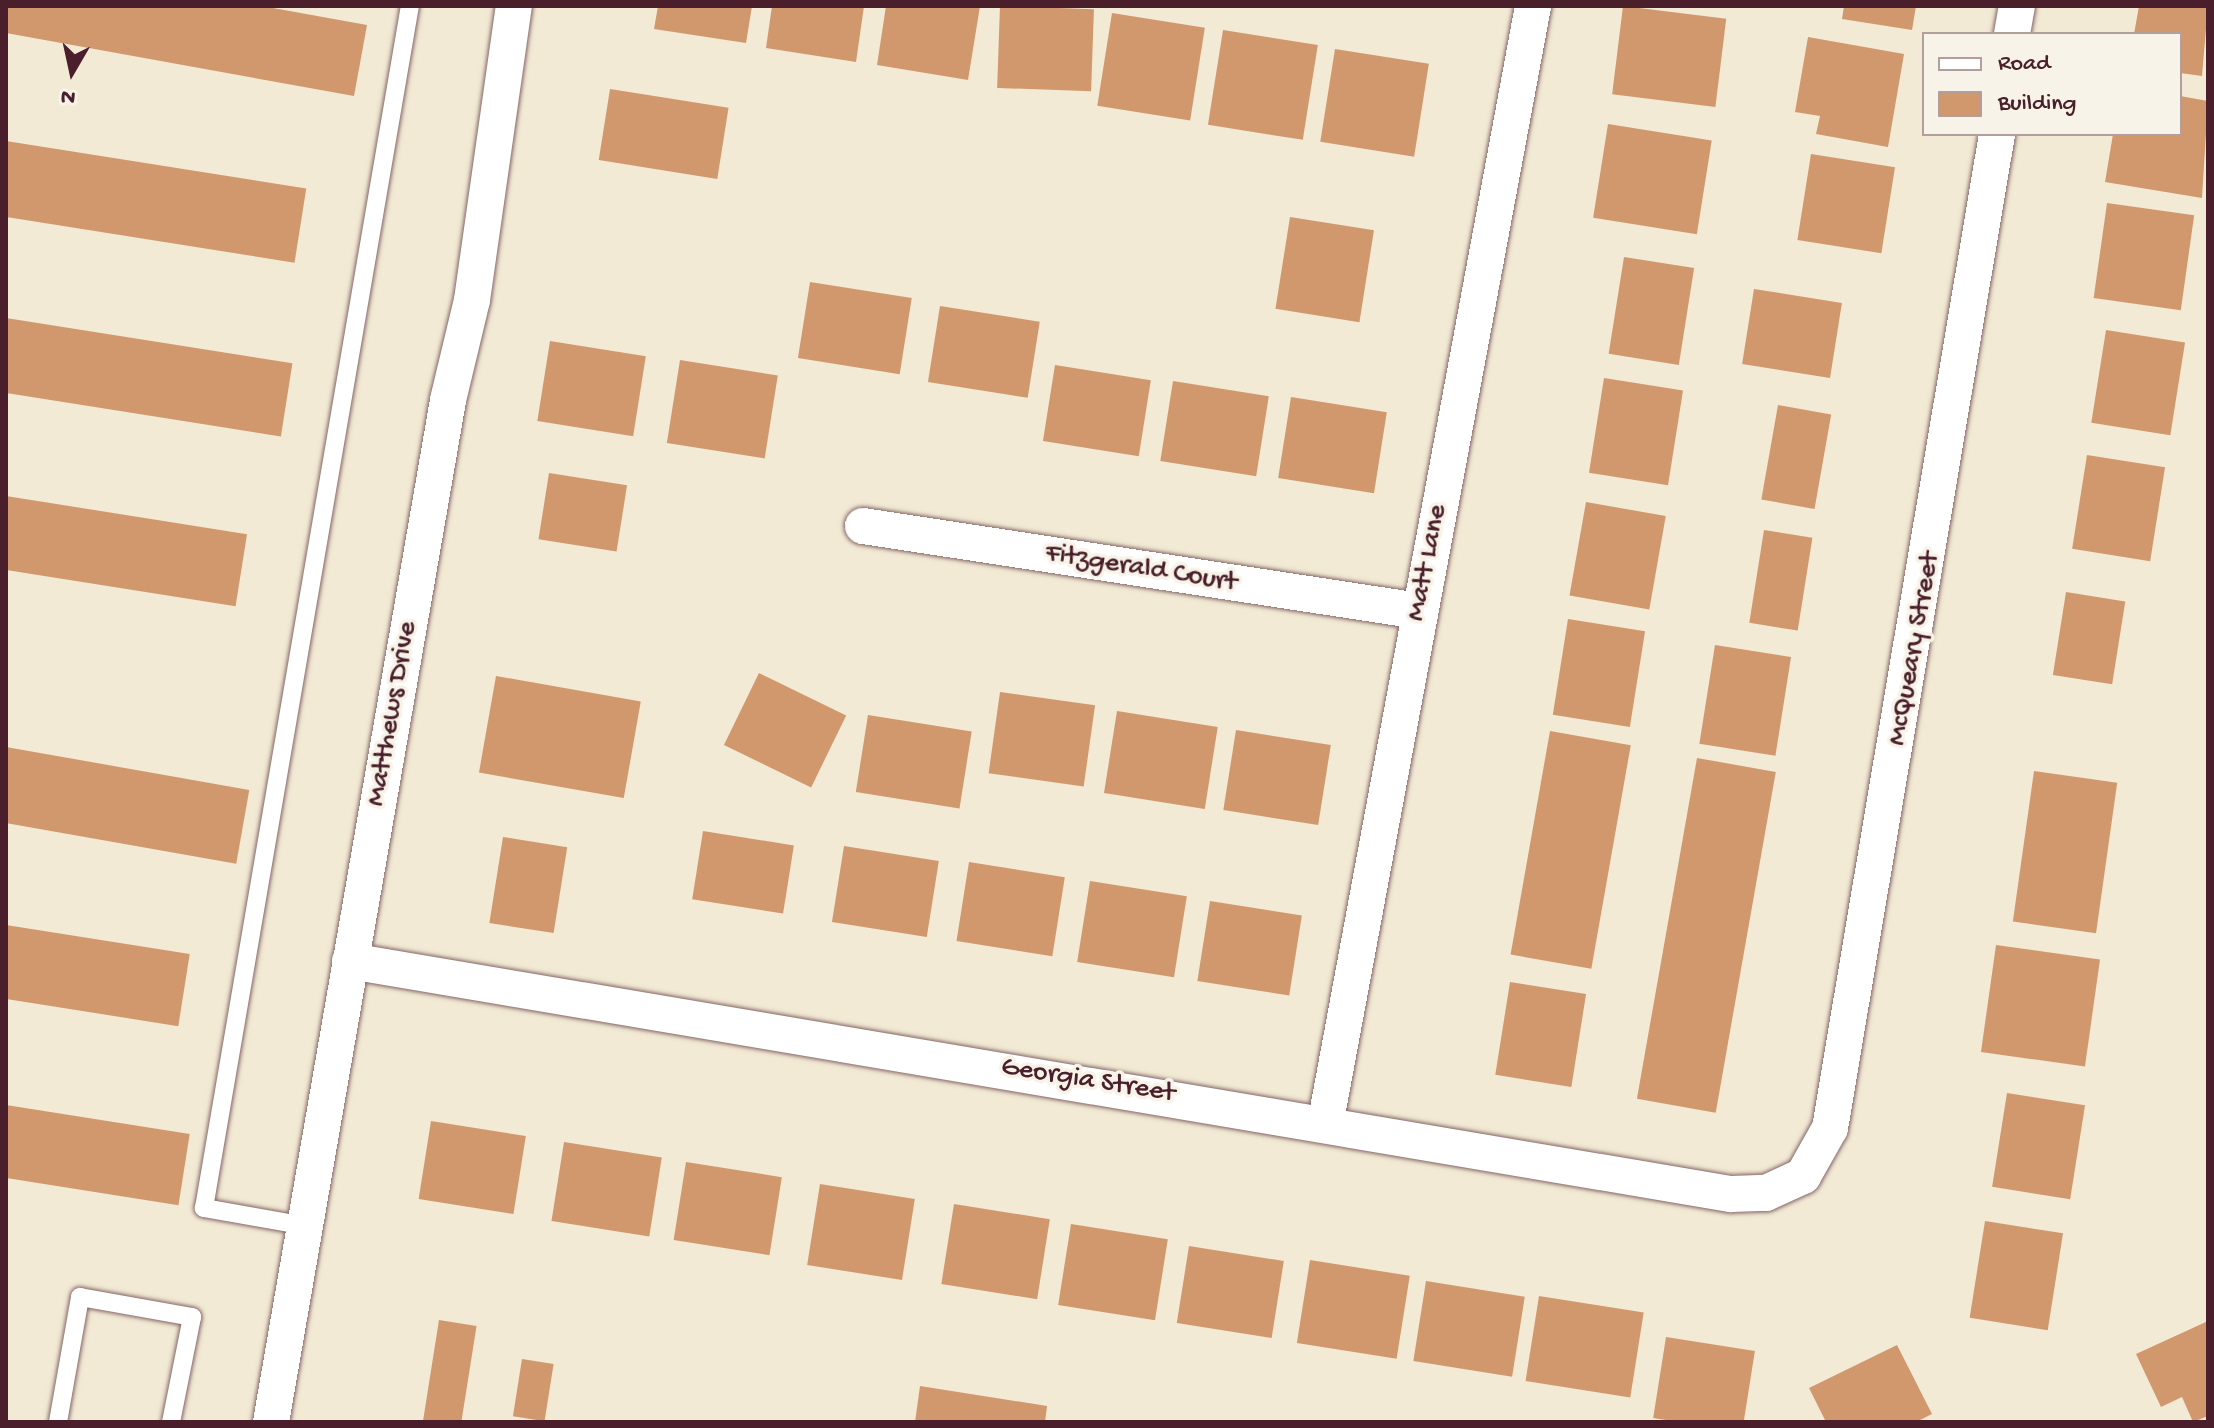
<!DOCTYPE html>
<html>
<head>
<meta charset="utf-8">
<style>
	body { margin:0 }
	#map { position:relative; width:2214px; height:1428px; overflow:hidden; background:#f2ead5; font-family:"Gochi Hand",sans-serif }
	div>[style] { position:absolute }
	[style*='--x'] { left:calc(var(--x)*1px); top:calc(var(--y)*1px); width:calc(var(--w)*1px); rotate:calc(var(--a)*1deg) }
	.building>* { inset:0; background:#d1986e; transform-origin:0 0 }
	.roads { filter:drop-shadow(0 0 2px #856666) drop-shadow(0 0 2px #856666) }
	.service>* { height:18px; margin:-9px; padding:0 9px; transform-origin:9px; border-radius:9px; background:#fff }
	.minor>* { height:36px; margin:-18px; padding:0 18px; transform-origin:18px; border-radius:18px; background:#fff }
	span { translate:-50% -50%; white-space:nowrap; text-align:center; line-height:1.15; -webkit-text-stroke:7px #f7f3e8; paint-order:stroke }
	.street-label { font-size:28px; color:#4a1f2b }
	.frame { position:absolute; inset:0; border:8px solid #4a1f2b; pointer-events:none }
	.legend { position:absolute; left:1922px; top:32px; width:260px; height:104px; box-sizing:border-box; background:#f7f3e8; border:2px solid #b29e9c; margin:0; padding:10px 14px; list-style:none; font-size:24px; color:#4a1f2b }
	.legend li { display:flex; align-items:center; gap:16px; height:40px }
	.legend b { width:40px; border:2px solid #b29e9c }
	.north { position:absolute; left:32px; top:32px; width:80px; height:80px; -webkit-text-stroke:6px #f7f3e8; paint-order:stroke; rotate:189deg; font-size:22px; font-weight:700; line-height:32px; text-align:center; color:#4a1f2b }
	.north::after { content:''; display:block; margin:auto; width:28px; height:36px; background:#4a1f2b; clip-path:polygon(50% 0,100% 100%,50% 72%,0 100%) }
</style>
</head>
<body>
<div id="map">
	<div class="building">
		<div style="clip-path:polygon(6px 6px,262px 6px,367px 25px,354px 96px,6px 33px)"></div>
		<div style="clip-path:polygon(658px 6px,752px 6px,746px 43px,654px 29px)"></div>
		<div style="clip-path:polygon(772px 6px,864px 6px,856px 62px,766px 48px)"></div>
		<div style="clip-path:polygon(886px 6px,980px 6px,968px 80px,877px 65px)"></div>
		<div style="left:1000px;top:6px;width:94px;height:82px;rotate:2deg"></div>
		<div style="left:1623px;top:6px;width:104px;height:89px;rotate:7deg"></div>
		<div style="clip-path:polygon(1844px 6px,1916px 6px,1912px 30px,1842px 19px)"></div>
		<div style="clip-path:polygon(2139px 6px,2208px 6px,2202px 76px,2180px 73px,2180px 34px,2134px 34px)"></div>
		<div style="left:1112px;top:13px;width:94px;height:94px;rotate:9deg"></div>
		<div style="left:1223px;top:30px;width:96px;height:96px;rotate:9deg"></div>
		<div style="clip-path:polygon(1808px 37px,1904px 54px,1888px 147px,1816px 134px,1820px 116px,1795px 112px)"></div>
		<div style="left:1335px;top:49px;width:95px;height:94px;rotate:9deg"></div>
		<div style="left:610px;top:89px;width:120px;height:72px;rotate:9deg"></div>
		<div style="clip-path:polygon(2180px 96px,2208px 101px,2202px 198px,2105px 182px,2113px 134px,2180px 134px)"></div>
		<div style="left:1608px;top:124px;width:105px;height:95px;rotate:9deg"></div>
		<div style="left:6px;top:141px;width:304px;height:75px;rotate:9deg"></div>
		<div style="left:1811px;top:154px;width:85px;height:87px;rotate:9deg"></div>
		<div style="left:2107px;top:203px;width:88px;height:96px;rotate:8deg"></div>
		<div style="left:1290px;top:217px;width:85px;height:93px;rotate:9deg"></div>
		<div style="left:1624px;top:257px;width:71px;height:98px;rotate:9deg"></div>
		<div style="left:810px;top:282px;width:103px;height:77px;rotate:9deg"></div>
		<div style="left:1754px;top:289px;width:89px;height:76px;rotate:9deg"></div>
		<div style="left:940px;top:306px;width:101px;height:77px;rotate:9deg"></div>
		<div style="left:6px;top:318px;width:290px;height:74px;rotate:9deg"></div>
		<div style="left:2106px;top:330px;width:80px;height:94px;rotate:9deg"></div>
		<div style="left:550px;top:341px;width:97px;height:81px;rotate:9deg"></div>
		<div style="left:680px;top:360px;width:99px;height:84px;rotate:9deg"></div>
		<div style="left:1055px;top:365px;width:97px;height:77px;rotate:9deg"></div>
		<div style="left:1604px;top:378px;width:80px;height:96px;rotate:9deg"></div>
		<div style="left:1173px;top:381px;width:97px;height:81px;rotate:9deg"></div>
		<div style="left:1291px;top:397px;width:97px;height:82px;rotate:9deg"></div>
		<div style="left:1778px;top:405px;width:54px;height:96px;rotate:10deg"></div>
		<div style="left:2087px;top:455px;width:79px;height:95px;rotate:9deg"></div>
		<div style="left:549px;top:473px;width:79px;height:67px;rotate:9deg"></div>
		<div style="left:6px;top:496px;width:244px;height:73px;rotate:9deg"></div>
		<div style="left:1586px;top:502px;width:81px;height:95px;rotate:10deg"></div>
		<div style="left:1764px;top:530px;width:49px;height:94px;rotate:9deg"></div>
		<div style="left:2066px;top:592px;width:60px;height:84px;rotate:9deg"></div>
		<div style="left:1568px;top:619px;width:78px;height:97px;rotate:9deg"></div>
		<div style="left:1715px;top:645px;width:77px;height:100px;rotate:9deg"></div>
		<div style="left:759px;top:673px;width:97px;height:80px;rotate:26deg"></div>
		<div style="left:496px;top:676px;width:147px;height:98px;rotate:10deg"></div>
		<div style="left:1000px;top:692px;width:96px;height:82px;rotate:8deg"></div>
		<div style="left:1117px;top:711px;width:102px;height:83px;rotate:9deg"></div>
		<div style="left:868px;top:715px;width:105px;height:78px;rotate:9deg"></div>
		<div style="left:1236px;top:730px;width:96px;height:81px;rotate:9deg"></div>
		<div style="left:1550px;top:731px;width:82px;height:227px;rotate:10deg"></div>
		<div style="left:6px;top:747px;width:247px;height:75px;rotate:10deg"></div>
		<div style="left:1697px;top:758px;width:80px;height:346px;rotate:10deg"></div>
		<div style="left:2034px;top:771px;width:84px;height:152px;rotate:8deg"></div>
		<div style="left:703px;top:831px;width:92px;height:69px;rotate:9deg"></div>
		<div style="left:503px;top:837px;width:65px;height:87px;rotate:9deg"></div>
		<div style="left:844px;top:846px;width:96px;height:77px;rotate:9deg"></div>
		<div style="left:969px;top:862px;width:97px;height:80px;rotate:9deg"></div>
		<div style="left:1090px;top:881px;width:98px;height:82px;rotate:9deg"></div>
		<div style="left:1210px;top:901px;width:93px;height:81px;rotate:9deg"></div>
		<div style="left:6px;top:925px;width:186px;height:73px;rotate:9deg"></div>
		<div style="left:1996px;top:945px;width:105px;height:108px;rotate:8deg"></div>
		<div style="left:1510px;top:982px;width:77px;height:94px;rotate:9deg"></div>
		<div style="left:2007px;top:1093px;width:79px;height:95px;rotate:9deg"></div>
		<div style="left:6px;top:1105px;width:186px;height:72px;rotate:9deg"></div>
		<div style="left:431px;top:1121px;width:96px;height:79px;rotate:9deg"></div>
		<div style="left:564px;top:1142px;width:99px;height:80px;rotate:9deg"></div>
		<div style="left:686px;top:1162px;width:97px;height:79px;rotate:9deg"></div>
		<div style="left:820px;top:1184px;width:96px;height:82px;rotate:9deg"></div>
		<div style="left:954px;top:1204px;width:97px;height:81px;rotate:9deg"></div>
		<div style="left:1985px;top:1221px;width:79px;height:98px;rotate:9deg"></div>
		<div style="left:1071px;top:1224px;width:98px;height:82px;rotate:9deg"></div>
		<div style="left:1189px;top:1246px;width:96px;height:78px;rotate:9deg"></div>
		<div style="left:1310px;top:1260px;width:101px;height:84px;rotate:9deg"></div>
		<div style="left:1426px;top:1281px;width:100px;height:81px;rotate:9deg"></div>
		<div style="left:1539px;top:1296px;width:106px;height:86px;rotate:9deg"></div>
		<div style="left:439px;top:1320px;width:38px;height:103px;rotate:9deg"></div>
		<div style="clip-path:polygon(2208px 1321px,2208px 1416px,2193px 1422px,2182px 1397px,2161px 1407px,2136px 1354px)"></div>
		<div style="left:1666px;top:1337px;width:90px;height:82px;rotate:9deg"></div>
		<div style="clip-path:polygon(1897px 1345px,1932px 1414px,1916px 1422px,1826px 1422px,1809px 1388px)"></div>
		<div style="left:522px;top:1359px;width:32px;height:58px;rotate:9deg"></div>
		<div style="clip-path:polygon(920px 1386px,1047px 1406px,1045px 1422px,915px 1422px)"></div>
	</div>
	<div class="roads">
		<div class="service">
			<div style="--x:306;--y:1226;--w:104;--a:-170"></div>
			<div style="--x:204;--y:1208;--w:1220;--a:-80.28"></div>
			<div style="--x:58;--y:1422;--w:127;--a:-80"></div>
			<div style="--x:80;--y:1297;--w:114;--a:10.1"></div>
			<div style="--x:192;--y:1317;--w:107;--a:101.3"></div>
		</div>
		<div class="minor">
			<div style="--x:2012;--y:34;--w:28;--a:-80"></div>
			<div style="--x:863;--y:526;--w:562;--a:8.69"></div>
			<div style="--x:350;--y:961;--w:1401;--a:9.58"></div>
			<div style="--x:1731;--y:1194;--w:35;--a:-2"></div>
			<div style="--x:1766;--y:1193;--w:41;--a:-24.7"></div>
			<div style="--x:1803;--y:1176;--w:55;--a:-60.6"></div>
			<div style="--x:1830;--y:1128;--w:1008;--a:-80.46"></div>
			<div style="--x:1326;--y:1120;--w:1133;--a:-79.47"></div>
			<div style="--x:271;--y:1422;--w:1037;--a:-80.17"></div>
			<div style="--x:448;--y:400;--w:103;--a:-76.5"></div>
			<div style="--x:472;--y:300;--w:297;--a:-81.9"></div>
		</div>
	</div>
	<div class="street-label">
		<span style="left:1428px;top:563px;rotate:-79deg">Matt Lane</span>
		<span style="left:1141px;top:569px;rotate:9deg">Fitzgerald Court</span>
		<span style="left:1915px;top:649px;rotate:-80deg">McQueary Street</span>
		<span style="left:393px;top:714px;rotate:-80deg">Matthews Drive</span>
		<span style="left:1088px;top:1081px;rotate:9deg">Georgia Street</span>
	</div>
	<div class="frame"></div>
	<ul class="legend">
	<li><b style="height:10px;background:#fff"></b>Road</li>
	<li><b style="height:22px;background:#d1986e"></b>Building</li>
	</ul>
	<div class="north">N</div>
</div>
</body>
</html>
